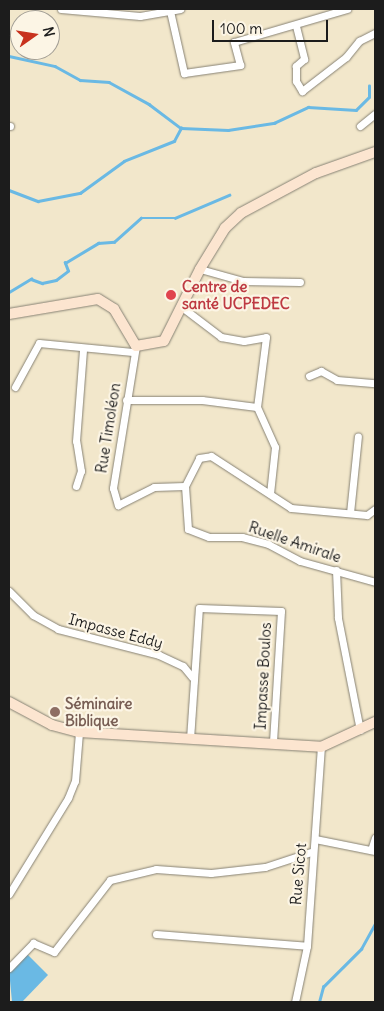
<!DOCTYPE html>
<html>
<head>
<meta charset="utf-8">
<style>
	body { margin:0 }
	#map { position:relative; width:384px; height:1011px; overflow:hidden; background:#f2e7cb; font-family:Delius,sans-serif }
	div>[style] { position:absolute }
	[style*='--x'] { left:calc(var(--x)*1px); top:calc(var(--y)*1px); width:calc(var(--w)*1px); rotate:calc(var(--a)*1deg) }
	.water>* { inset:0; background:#6ab9e4 }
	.stream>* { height:2.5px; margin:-1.25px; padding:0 1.25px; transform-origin:1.25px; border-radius:1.25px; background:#6ab9e4 }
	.roads { filter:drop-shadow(0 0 1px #878274) drop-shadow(0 0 1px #878274) }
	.street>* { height:7px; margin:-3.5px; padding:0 3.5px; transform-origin:3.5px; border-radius:3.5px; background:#fff }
	.secondary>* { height:10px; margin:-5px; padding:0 5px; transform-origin:5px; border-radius:5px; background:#fce5d0 }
	.dots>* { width:14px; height:14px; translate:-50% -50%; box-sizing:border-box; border:2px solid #fcf5e5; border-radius:50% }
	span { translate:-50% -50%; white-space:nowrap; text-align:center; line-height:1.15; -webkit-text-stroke:4.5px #fcf5e5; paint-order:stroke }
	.health-label { font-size:15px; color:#be3a42; font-weight:700 }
	.left { translate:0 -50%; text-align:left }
	.street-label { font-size:15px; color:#1c1c1c }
	.education-label { font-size:15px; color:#785e54; font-weight:700 }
	.frame { position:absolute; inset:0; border:10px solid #1c1c1c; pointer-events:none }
	.north { position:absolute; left:10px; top:10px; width:50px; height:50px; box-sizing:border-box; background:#fcf5e5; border:1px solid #a29e95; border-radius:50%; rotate:77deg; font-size:14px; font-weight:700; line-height:20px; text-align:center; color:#1c1c1c }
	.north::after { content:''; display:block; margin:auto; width:18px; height:22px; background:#c8321e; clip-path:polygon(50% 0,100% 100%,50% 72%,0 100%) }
	.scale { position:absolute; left:212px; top:20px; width:116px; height:22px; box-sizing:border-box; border:2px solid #1c1c1c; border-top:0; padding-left:6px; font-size:15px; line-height:18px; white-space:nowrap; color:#1c1c1c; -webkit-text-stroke:4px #fcf5e5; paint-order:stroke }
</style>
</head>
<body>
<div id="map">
	<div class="water">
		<div style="clip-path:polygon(26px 953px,48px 975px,22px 1002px,12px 1002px,9px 970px)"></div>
	</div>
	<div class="stream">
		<div style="--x:9;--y:56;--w:47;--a:12.3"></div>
		<div style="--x:55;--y:66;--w:29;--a:29"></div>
		<div style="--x:80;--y:80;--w:29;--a:4"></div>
		<div style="--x:109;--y:82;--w:46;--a:28.8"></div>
		<div style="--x:149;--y:104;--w:40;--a:37"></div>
		<div style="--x:9;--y:190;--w:31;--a:21"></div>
		<div style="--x:38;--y:201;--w:43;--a:-10.8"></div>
		<div style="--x:80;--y:193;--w:54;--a:-36"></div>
		<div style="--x:124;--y:161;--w:54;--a:-21.8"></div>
		<div style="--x:174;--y:141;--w:15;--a:-62"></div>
		<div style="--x:181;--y:128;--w:47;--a:2.4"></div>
		<div style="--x:228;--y:130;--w:47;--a:-8.7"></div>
		<div style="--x:274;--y:123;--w:38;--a:-25"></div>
		<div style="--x:308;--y:107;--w:48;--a:3.6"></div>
		<div style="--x:356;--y:110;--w:18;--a:-45"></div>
		<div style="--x:369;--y:97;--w:11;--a:-90"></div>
		<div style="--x:9;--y:292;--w:26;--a:-31"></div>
		<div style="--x:31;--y:279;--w:12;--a:20"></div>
		<div style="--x:42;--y:283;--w:14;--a:-12"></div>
		<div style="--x:56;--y:280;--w:15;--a:-37"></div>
		<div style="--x:68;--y:271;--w:9;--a:-111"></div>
		<div style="--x:65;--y:263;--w:39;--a:-31"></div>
		<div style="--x:98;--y:243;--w:16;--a:-4"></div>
		<div style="--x:114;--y:242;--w:36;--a:-42"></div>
		<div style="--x:141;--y:218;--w:34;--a:0"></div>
		<div style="--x:175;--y:218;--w:59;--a:-23.1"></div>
		<div style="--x:319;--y:1002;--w:16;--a:-75"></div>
		<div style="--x:323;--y:987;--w:54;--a:-45"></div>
		<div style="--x:361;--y:949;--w:29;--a:-61"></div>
	</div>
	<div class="roads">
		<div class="street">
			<div style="--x:61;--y:9;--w:79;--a:5.1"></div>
			<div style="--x:140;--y:16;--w:41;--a:-9.9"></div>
			<div style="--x:170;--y:11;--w:64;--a:77.3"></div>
			<div style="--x:184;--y:73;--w:57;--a:-8.1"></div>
			<div style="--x:240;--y:65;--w:24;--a:-105"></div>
			<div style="--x:234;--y:42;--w:118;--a:-16.3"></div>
			<div style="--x:296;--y:26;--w:34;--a:76"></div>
			<div style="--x:304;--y:59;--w:11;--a:139"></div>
			<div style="--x:296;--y:66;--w:15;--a:90"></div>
			<div style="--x:296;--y:81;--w:12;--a:59"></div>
			<div style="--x:302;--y:91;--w:56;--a:-37.7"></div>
			<div style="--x:346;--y:57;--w:21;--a:-51"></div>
			<div style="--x:359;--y:41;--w:18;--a:-27"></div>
			<div style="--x:9;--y:126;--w:1;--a:0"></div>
			<div style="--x:360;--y:126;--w:19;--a:-39"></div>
			<div style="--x:200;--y:269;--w:45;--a:15.6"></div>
			<div style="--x:243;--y:281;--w:57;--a:1"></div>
			<div style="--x:183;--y:308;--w:48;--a:37.3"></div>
			<div style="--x:221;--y:337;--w:23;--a:10"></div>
			<div style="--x:244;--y:341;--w:22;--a:-10"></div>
			<div style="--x:266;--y:337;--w:71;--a:97.3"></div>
			<div style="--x:257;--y:407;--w:44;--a:65.8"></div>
			<div style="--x:275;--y:447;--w:47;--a:96.1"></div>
			<div style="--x:136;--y:346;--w:144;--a:99.2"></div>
			<div style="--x:113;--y:488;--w:18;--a:74"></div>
			<div style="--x:118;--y:505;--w:40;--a:-26.6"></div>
			<div style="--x:154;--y:487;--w:31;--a:-2"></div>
			<div style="--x:185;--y:486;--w:31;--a:-63"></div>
			<div style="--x:199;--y:458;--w:12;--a:-9"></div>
			<div style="--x:211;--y:456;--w:95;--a:33"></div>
			<div style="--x:291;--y:508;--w:76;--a:5.3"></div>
			<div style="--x:367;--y:515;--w:10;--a:-37"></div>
			<div style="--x:309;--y:376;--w:13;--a:-23"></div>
			<div style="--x:321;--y:371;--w:18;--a:29"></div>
			<div style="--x:337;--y:380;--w:38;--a:5"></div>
			<div style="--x:15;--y:387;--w:50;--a:-61.4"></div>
			<div style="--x:39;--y:343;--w:94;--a:5.5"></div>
			<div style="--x:126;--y:400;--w:76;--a:0"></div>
			<div style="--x:202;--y:400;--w:55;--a:7.3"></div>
			<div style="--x:76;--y:486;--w:16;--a:-72"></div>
			<div style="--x:81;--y:471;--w:30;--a:-99"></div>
			<div style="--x:76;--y:441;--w:92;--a:-85.6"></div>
			<div style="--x:185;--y:486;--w:43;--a:86"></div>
			<div style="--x:188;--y:529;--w:22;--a:21"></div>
			<div style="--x:209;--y:537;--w:33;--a:0"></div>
			<div style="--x:242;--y:537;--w:27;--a:15"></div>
			<div style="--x:268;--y:544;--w:36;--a:28"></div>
			<div style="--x:300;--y:561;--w:78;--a:15.6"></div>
			<div style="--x:350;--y:513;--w:77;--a:-84.1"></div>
			<div style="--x:336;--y:570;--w:48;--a:87.6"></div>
			<div style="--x:338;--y:618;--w:114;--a:78.9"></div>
			<div style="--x:9;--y:591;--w:34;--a:45"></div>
			<div style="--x:33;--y:615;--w:29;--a:29"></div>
			<div style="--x:58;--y:629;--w:104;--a:14.4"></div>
			<div style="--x:159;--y:655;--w:26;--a:25"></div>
			<div style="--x:183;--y:666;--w:14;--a:51"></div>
			<div style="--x:190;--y:739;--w:131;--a:-86.1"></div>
			<div style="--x:199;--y:608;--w:82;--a:2.1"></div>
			<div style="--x:281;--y:611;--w:132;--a:93.5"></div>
			<div style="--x:315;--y:839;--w:61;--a:11.3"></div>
			<div style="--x:371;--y:850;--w:13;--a:-72"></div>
			<div style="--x:9;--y:894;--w:113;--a:-58.4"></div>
			<div style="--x:68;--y:798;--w:18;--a:-68"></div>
			<div style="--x:75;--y:781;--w:49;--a:-85.3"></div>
			<div style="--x:156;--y:934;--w:151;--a:4.5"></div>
			<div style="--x:9;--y:968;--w:35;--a:-46"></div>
			<div style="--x:33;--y:943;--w:23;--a:23"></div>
			<div style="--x:54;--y:952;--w:91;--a:-52.1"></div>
			<div style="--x:110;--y:880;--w:47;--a:-13.4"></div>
			<div style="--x:156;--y:869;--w:55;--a:4.2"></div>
			<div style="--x:211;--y:873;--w:54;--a:-6.3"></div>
			<div style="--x:265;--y:867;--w:48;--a:-18.1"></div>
			<div style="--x:295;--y:1002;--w:57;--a:-77.9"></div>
			<div style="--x:307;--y:946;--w:199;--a:-86"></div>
		</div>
		<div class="secondary">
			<div style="--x:9;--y:314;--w:90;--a:-9.6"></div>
			<div style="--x:98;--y:299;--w:19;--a:32"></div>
			<div style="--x:114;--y:309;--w:43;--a:59.3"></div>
			<div style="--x:136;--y:346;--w:28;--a:-10"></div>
			<div style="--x:164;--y:341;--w:80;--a:-63.4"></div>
			<div style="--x:200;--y:269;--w:48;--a:-58.6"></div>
			<div style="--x:225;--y:228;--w:22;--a:-43"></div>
			<div style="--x:241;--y:213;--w:85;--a:-28.1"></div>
			<div style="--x:316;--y:173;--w:63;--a:-19.6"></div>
			<div style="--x:9;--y:702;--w:49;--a:28.1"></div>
			<div style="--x:52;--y:725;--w:28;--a:15"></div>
			<div style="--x:79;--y:732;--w:242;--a:3.5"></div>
			<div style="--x:321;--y:747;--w:60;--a:-24.8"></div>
		</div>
	</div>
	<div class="dots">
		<div style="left:171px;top:295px;background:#e0444e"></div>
		<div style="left:55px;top:712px;background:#8d6e63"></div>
	</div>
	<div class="health-label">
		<span class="left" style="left:182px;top:295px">Centre de<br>santé UCPEDEC</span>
	</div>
	<div class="street-label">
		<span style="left:108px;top:428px;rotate:-81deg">Rue Timoléon</span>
		<span style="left:295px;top:542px;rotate:19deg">Ruelle Amirale</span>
		<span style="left:116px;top:631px;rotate:15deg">Impasse Eddy</span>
		<span style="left:263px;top:676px;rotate:-87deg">Impasse Boulos</span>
		<span style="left:298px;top:874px;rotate:-85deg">Rue Sicot</span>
	</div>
	<div class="education-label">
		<span class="left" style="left:65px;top:712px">Séminaire<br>Biblique</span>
	</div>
	<div class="frame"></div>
	<div class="north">N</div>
	<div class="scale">100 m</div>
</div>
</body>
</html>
